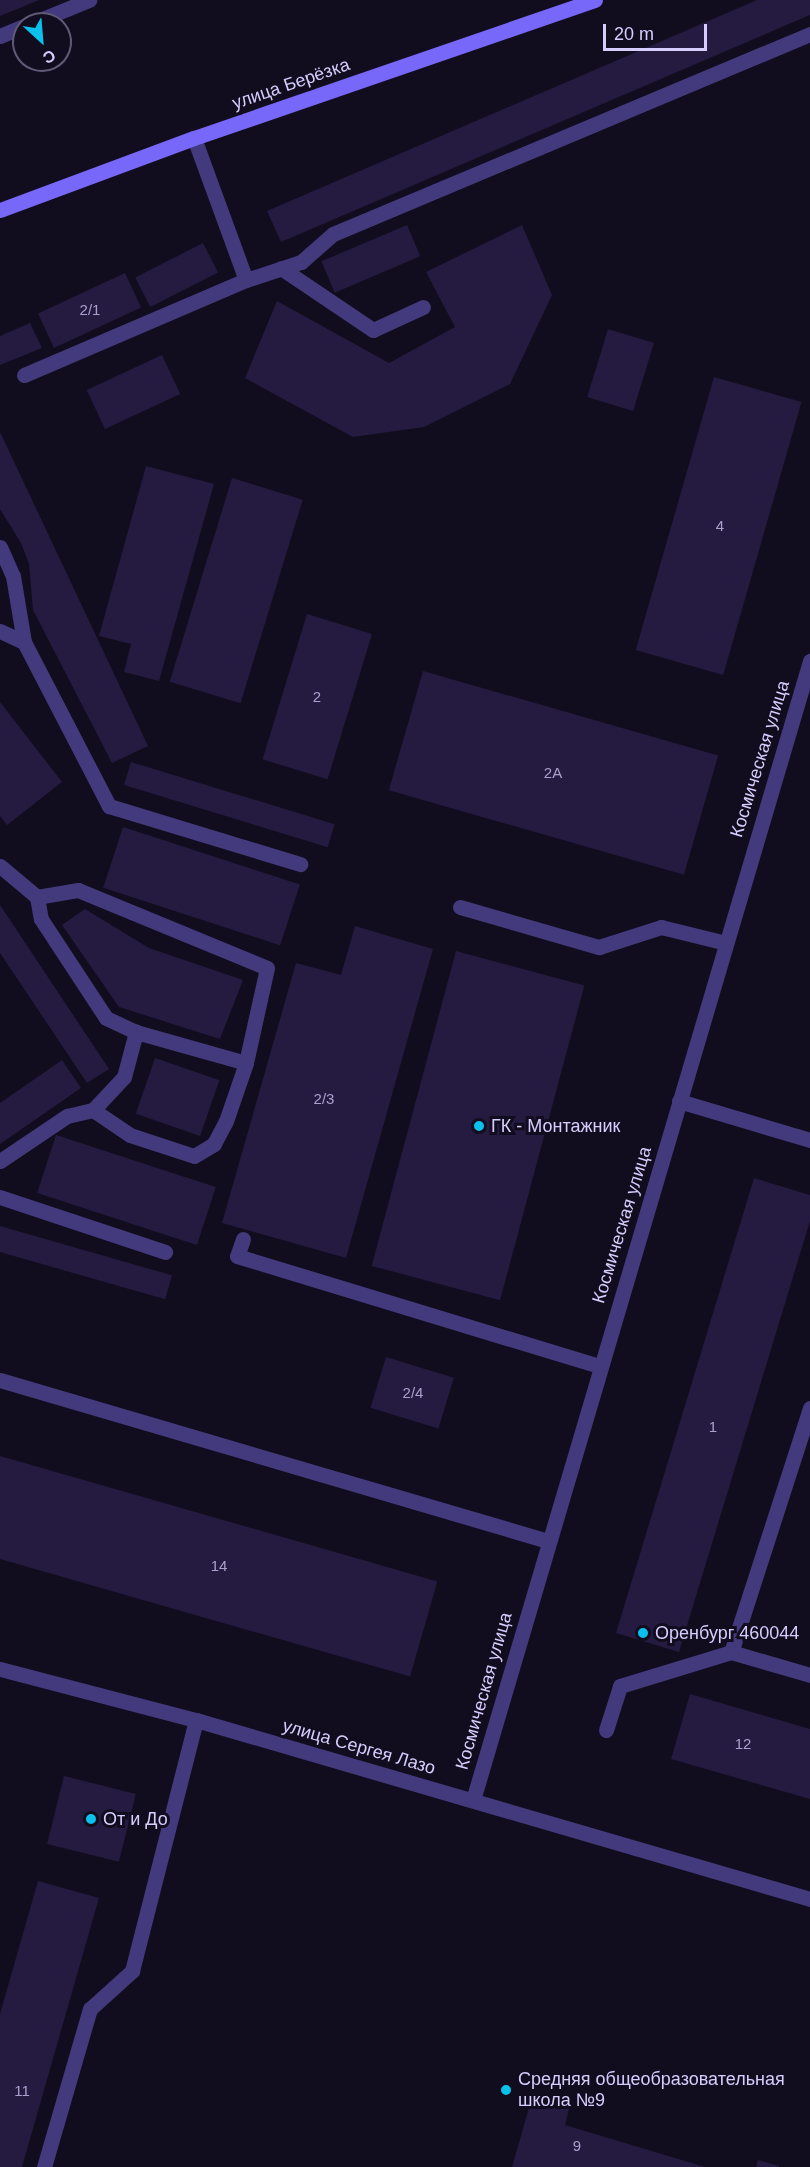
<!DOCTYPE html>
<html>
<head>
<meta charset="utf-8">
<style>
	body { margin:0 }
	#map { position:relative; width:810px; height:2167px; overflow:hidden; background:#120d1e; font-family:Helvetica,sans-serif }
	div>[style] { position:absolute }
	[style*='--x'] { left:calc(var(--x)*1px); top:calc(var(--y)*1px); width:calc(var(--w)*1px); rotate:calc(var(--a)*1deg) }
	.building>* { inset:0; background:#251a3f; transform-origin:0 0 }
	.service>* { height:15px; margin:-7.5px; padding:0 7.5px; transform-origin:7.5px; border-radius:7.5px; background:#423a7c }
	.minor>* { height:15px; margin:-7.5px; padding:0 7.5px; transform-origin:7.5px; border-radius:7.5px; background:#423a7c }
	.secondary>* { height:15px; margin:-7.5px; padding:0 7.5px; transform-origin:7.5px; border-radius:7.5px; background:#7868f9 }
	.dots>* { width:16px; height:16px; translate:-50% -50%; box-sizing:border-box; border:3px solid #120d1e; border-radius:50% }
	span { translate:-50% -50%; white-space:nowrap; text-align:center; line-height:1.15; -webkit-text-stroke:6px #120d1e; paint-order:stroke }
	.number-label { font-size:15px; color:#aaa0ce }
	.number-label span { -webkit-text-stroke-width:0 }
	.street-label { font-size:18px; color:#d6cdfd }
	.poi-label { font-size:18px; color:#d6cdfd }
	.left { translate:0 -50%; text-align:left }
	.north { position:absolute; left:12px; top:12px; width:60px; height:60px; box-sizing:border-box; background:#120d1e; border:2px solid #605a77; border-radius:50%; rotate:154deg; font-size:16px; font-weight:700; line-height:24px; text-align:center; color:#d6cdfd }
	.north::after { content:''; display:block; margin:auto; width:21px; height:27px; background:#0ac1ec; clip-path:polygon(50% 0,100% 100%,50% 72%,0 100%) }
	.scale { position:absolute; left:603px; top:24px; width:104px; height:27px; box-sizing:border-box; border:3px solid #d6cdfd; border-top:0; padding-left:8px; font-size:18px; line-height:21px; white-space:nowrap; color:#d6cdfd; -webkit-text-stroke:4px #120d1e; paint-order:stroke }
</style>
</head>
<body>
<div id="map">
	<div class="building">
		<div style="clip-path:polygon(0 0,39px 0,0 16px)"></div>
		<div style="clip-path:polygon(757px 0,810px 0,810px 15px,281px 242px,267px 211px)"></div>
		<div style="left:407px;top:225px;width:34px;height:93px;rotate:67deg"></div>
		<div style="clip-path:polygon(522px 225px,552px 295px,510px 384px,424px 427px,353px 437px,245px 378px,277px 301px,389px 363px,455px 327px,426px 272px)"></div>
		<div style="left:203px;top:243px;width:33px;height:76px;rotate:63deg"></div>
		<div style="left:125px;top:273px;width:38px;height:96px;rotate:65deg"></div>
		<div style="clip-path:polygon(30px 323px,42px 348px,0 365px,0 336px)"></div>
		<div style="left:608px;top:329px;width:48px;height:71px;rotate:17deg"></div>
		<div style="left:162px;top:355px;width:43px;height:83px;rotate:65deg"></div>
		<div style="left:714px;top:377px;width:91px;height:284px;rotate:16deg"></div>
		<div style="clip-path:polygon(0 432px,148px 746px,112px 763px,33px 610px,29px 564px,21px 543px,0 509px)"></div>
		<div style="clip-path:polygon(146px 466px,214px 484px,159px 681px,124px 672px,131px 644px,99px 636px)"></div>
		<div style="left:232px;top:478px;width:74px;height:213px;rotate:17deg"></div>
		<div style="left:307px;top:614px;width:68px;height:152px;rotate:17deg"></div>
		<div style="left:423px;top:671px;width:307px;height:124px;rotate:16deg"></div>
		<div style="clip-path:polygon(0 702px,62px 782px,7px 825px,0 816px)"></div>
		<div style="left:131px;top:762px;width:213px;height:24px;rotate:17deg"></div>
		<div style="left:123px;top:827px;width:186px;height:64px;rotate:18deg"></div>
		<div style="clip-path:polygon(0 905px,109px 1069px,87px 1083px,0 953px)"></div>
		<div style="clip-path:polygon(85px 909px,149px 948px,243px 980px,220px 1039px,119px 1007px,62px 925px)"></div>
		<div style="clip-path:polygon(355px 926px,433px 949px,346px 1258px,222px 1223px,296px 963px,341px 975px)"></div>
		<div style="left:456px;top:951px;width:133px;height:326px;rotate:15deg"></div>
		<div style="left:155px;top:1058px;width:68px;height:59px;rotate:19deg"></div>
		<div style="clip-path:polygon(62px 1060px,81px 1088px,0 1144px,0 1103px)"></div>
		<div style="left:56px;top:1135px;width:168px;height:61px;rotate:18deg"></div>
		<div style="clip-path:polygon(754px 1178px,810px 1195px,810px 1221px,679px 1652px,616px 1633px)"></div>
		<div style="left:0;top:1226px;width:179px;height:25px;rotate:16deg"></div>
		<div style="left:386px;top:1357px;width:71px;height:53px;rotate:17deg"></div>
		<div style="left:0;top:1456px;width:455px;height:99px;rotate:16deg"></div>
		<div style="clip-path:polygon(690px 1694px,810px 1729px,810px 1799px,671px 1759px)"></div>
		<div style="left:64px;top:1776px;width:74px;height:70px;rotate:14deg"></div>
		<div style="clip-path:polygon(38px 1881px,99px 1898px,22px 2167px,0 2167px,0 2014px)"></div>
		<div style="clip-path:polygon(533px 2094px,570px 2105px,565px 2125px,705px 2167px,512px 2167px)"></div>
		<div style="clip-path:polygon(758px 2160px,779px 2166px,779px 2167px,756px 2167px)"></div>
	</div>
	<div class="service">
		<div style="--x:30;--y:24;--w:64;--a:-22.1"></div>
		<div style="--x:0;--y:36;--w:26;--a:-23"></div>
		<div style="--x:194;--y:138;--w:151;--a:69.9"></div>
		<div style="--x:281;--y:268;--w:111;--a:34"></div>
		<div style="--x:373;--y:330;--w:55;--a:-24.7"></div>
		<div style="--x:24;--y:375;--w:241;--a:-23.2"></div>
		<div style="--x:246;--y:280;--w:58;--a:-18.1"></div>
		<div style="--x:301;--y:262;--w:43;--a:-41.2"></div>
		<div style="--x:333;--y:234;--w:517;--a:-22.75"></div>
		<div style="--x:0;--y:547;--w:32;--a:66"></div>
		<div style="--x:13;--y:576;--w:67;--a:80.5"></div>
		<div style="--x:24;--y:642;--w:185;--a:62.6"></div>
		<div style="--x:109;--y:806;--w:200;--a:16.9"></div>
		<div style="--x:0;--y:631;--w:26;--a:25"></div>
		<div style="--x:0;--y:866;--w:48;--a:40"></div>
		<div style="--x:37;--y:897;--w:22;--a:80"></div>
		<div style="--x:41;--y:919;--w:118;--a:56.7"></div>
		<div style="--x:106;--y:1018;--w:33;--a:25"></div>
		<div style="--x:136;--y:1032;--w:114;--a:15.7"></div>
		<div style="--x:37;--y:897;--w:42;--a:-9.7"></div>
		<div style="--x:78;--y:890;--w:204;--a:22.4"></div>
		<div style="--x:267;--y:968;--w:97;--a:102.5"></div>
		<div style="--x:246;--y:1063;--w:61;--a:109"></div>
		<div style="--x:226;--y:1121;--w:26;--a:118"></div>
		<div style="--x:214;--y:1144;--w:23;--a:149"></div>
		<div style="--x:194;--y:1156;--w:67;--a:-161.8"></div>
		<div style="--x:130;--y:1135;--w:45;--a:-146"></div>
		<div style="--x:460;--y:907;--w:145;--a:16.1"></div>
		<div style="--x:599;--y:947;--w:65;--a:-17.9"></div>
		<div style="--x:661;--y:927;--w:67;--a:13.8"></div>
		<div style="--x:679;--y:1101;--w:137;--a:16.6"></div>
		<div style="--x:0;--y:1161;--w:81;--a:-33.9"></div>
		<div style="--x:67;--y:1116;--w:27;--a:-13"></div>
		<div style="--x:93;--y:1110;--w:45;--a:-46.8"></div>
		<div style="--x:124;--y:1077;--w:47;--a:-75.1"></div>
		<div style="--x:0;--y:1197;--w:174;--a:18.4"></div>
		<div style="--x:243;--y:1239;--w:18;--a:109"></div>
		<div style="--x:237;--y:1256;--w:379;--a:16.9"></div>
		<div style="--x:0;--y:1380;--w:571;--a:16.37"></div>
		<div style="--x:810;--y:1408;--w:256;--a:107.9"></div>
		<div style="--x:731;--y:1652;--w:82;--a:16.2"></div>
		<div style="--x:606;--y:1730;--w:46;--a:-72.3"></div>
		<div style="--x:620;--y:1686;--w:116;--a:-17"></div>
		<div style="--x:44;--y:2167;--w:165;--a:-73.8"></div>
		<div style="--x:90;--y:2009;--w:57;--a:-42.1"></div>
		<div style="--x:132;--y:1971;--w:259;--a:-75.7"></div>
	</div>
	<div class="minor">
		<div style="--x:0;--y:1669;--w:203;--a:14.6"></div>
		<div style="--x:196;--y:1720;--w:640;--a:16.25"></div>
		<div style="--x:473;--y:1800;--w:1188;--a:-73.52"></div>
	</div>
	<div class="secondary">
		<div style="--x:0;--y:210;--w:207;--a:-20.4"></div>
		<div style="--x:194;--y:138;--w:424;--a:-19"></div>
	</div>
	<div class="dots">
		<div style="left:479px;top:1126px;background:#0ac1ec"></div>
		<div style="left:643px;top:1633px;background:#0ac1ec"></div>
		<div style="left:91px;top:1819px;background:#0ac1ec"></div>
		<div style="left:506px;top:2090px;background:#0ac1ec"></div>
	</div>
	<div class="number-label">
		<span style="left:90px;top:310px">2/1</span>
		<span style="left:720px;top:526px">4</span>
		<span style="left:317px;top:697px">2</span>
		<span style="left:553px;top:773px">2А</span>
		<span style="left:324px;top:1099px">2/3</span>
		<span style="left:413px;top:1393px">2/4</span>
		<span style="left:713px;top:1427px">1</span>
		<span style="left:219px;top:1566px">14</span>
		<span style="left:743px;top:1744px">12</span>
		<span style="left:22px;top:2091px">11</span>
		<span style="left:577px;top:2146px">9</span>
	</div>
	<div class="street-label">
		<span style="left:291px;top:84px;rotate:-19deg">улица Берёзка</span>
		<span style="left:760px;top:759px;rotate:-73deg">Космическая улица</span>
		<span style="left:622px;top:1225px;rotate:-73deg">Космическая улица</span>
		<span style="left:484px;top:1691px;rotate:-74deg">Космическая улица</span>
		<span style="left:359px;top:1747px;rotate:16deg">улица Сергея Лазо</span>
	</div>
	<div class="poi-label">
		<span class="left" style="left:491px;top:1126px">ГК - Монтажник</span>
		<span class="left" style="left:655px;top:1633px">Оренбург 460044</span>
		<span class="left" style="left:103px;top:1819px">От и До</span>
		<span class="left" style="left:518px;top:2090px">Средняя общеобразовательная<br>школа №9</span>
	</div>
	<div class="north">С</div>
	<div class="scale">20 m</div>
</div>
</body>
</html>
